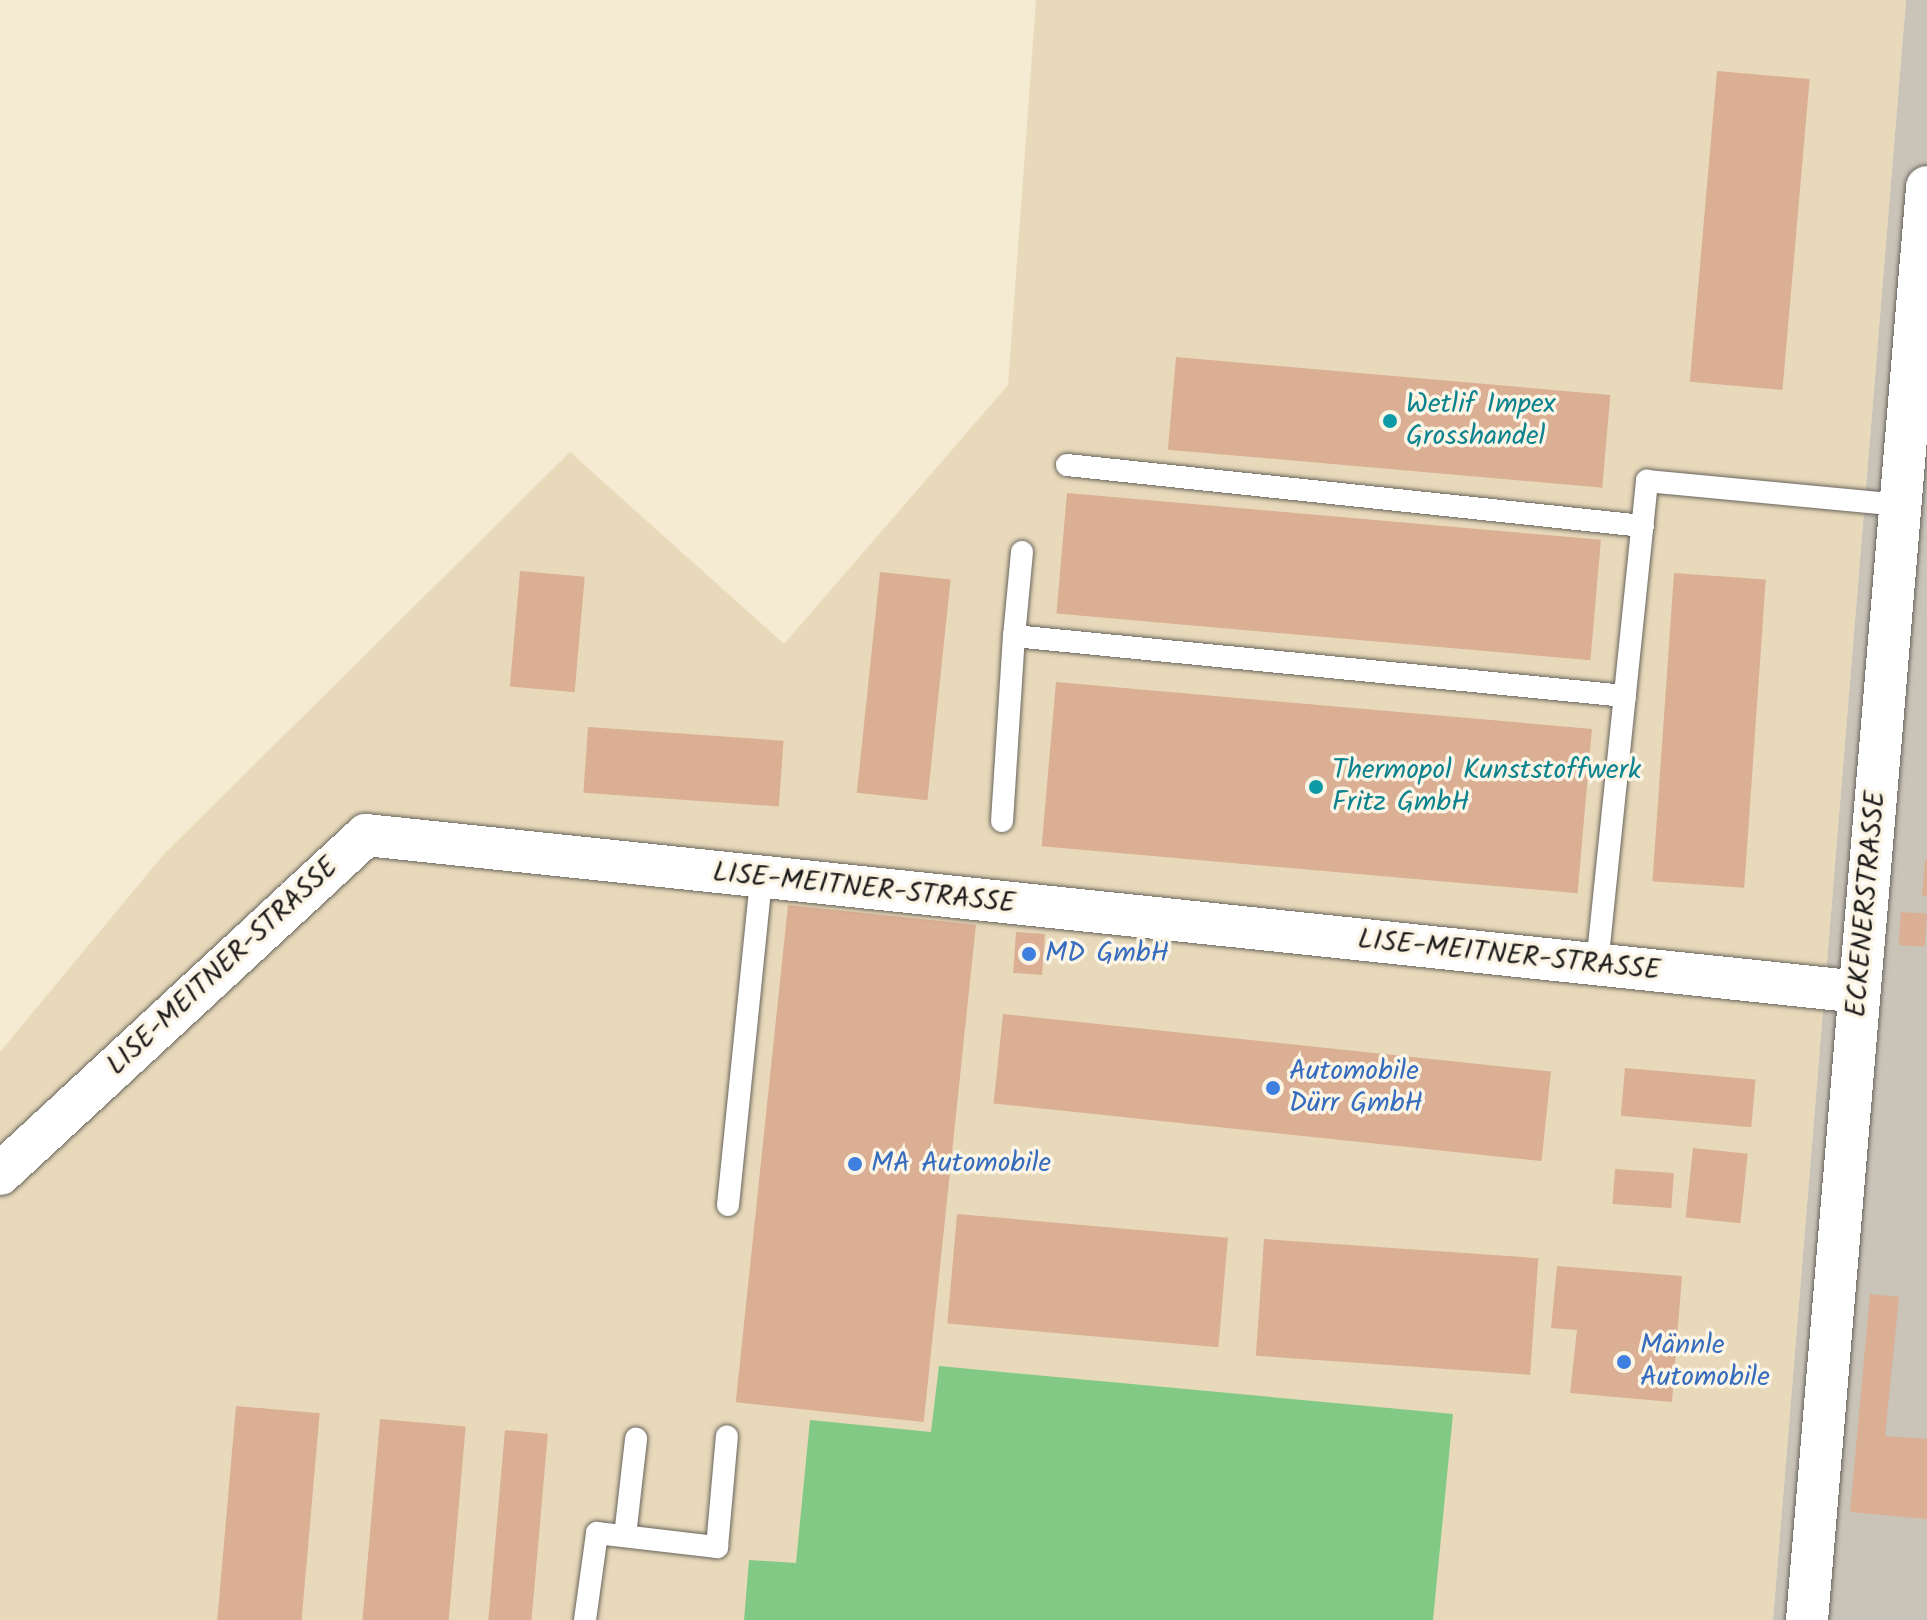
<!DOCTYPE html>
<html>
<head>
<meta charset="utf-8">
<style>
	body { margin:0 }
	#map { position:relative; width:1927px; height:1620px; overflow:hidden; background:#f5ebd2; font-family:Kalam,sans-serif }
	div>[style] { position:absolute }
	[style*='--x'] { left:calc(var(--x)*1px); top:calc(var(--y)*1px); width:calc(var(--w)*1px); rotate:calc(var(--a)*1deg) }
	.built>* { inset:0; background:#e8d9ba }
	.industrial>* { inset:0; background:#c9c3b8 }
	.green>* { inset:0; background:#82c985 }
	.building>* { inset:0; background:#daaf94; transform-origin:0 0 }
	.roads { filter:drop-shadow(0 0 2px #68645c) drop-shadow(0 0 2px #68645c) }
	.service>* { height:22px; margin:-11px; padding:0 11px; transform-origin:11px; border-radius:11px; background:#fff }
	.minor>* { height:42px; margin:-21px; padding:0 21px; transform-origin:21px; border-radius:21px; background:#fff }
	.dots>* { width:22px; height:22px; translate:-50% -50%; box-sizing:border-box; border:4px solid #fcf5e5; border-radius:50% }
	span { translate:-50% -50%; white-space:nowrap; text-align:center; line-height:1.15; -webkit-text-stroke:7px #fcf5e5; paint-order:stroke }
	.culture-label { font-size:28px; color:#0d838f }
	.left { translate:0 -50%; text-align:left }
	.street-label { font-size:28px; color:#1c1c1c }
	.shop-label { font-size:28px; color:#366cbe }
</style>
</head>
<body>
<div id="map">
	<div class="built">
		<div style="clip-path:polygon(1036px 0,1906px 0,1773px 1620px,0 1620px,0 1052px,164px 854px,570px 452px,784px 644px,1008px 385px)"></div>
	</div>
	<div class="industrial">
		<div style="clip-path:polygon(1906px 0,1927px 0,1927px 1620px,1773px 1620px)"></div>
	</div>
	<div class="green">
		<div style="clip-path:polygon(939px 1366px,1453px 1414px,1433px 1620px,744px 1620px,749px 1560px,796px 1563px,810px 1420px,931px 1432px)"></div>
	</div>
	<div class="building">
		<div style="left:1717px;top:71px;width:93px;height:312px;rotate:5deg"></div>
		<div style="left:1176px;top:357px;width:436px;height:93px;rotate:5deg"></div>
		<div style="left:1067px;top:493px;width:536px;height:121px;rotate:5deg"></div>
		<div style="left:520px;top:571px;width:65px;height:116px;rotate:5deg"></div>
		<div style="left:880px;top:572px;width:71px;height:222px;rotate:6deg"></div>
		<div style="left:1674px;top:573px;width:92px;height:309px;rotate:4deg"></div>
		<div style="left:1056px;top:682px;width:538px;height:165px;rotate:5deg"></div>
		<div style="left:588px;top:727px;width:196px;height:66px;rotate:4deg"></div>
		<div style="clip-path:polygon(1925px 860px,1927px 860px,1927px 896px,1922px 896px)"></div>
		<div style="left:788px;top:905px;width:189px;height:500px;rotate:6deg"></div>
		<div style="left:1901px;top:912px;width:26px;height:33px;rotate:4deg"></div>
		<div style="left:1016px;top:932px;width:29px;height:41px;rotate:4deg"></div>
		<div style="left:1003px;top:1014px;width:551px;height:90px;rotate:6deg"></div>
		<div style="left:1625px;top:1068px;width:131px;height:48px;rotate:5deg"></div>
		<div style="left:1693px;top:1148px;width:55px;height:70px;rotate:6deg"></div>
		<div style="left:1615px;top:1169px;width:59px;height:35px;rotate:4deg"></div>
		<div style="left:957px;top:1214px;width:272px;height:110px;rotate:5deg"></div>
		<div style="left:1264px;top:1239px;width:275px;height:117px;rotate:4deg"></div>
		<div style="clip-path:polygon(1557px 1266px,1682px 1276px,1672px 1402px,1570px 1393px,1577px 1330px,1551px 1328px)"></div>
		<div style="clip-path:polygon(1870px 1294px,1899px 1297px,1885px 1436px,1927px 1439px,1927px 1519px,1850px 1512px)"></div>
		<div style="left:236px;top:1406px;width:84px;height:215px;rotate:5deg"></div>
		<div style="left:380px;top:1419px;width:86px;height:202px;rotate:5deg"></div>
		<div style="left:505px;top:1430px;width:43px;height:191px;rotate:5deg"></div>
	</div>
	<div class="roads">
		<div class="service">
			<div style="--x:1067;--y:465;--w:579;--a:6.05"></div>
			<div style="--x:1022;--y:552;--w:84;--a:95.4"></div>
			<div style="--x:1014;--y:636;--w:614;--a:5.61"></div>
			<div style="--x:1002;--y:821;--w:185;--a:-86.3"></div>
			<div style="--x:1597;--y:965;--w:487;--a:-84.1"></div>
			<div style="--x:1647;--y:481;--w:254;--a:5.4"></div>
			<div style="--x:728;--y:1205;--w:329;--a:-84.2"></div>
			<div style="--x:625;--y:1536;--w:98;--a:-83.5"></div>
			<div style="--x:585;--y:1620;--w:88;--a:-82.1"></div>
			<div style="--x:597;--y:1533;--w:121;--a:6.7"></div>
			<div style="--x:717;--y:1547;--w:111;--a:-84.9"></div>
		</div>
		<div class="minor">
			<div style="--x:0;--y:1174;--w:499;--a:-42.8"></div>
			<div style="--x:366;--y:835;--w:1501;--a:6"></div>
			<div style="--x:1807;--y:1620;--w:1438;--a:-85.21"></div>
		</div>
	</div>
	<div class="dots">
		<div style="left:1390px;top:421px;background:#0f9aa8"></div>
		<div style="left:1316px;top:787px;background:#0f9aa8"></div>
		<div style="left:1029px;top:954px;background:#3f7fe0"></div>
		<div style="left:1273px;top:1088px;background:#3f7fe0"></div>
		<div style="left:855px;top:1164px;background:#3f7fe0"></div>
		<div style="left:1624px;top:1362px;background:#3f7fe0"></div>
	</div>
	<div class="culture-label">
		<span class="left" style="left:1406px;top:421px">Wetlif Impex<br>Grosshandel</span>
		<span class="left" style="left:1332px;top:787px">Thermopol Kunststoffwerk<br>Fritz GmbH</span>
	</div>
	<div class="street-label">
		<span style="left:864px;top:889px;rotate:6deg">LISE-MEITNER-STRASSE</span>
		<span style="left:1867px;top:904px;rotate:-85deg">ECKENERSTRASSE</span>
		<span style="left:1509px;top:956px;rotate:6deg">LISE-MEITNER-STRASSE</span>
		<span style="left:223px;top:967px;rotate:-43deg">LISE-MEITNER-STRASSE</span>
	</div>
	<div class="shop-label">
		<span class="left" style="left:1045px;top:954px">MD GmbH</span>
		<span class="left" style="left:1289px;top:1088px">Automobile<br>Dürr GmbH</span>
		<span class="left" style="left:871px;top:1164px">MA Automobile</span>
		<span class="left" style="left:1640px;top:1362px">Männle<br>Automobile</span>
	</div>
</div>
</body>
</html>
